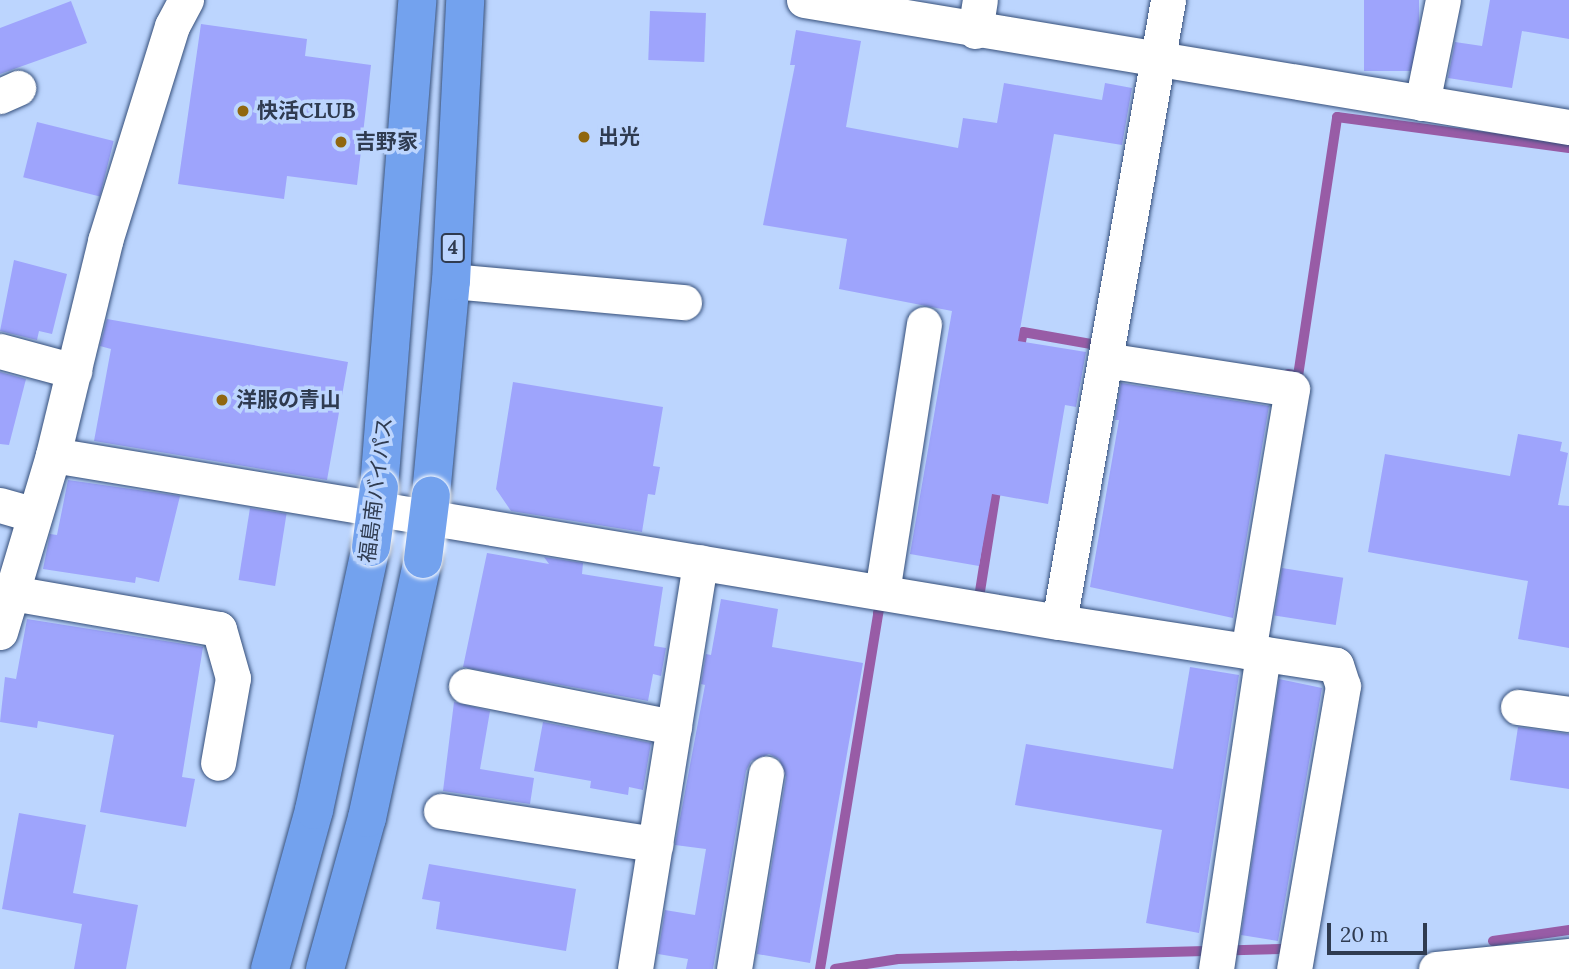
<!DOCTYPE html>
<html>
<head>
<meta charset="utf-8">
<style>
	body { margin:0 }
	#map { position:relative; width:1569px; height:969px; overflow:hidden; background:#bcd5fe; font-family:Lora,"Noto Sans JP",serif }
	div>[style] { position:absolute }
	[style*='--x'] { left:calc(var(--x)*1px); top:calc(var(--y)*1px); width:calc(var(--w)*1px); rotate:calc(var(--a)*1deg) }
	.stream>* { height:10px; margin:-5px; padding:0 5px; transform-origin:5px; border-radius:5px; background:#985ca6 }
	.building>* { inset:0; background:#9ea4fc; transform-origin:0 0 }
	.roads { filter:drop-shadow(0 0 2px #354f7a) drop-shadow(0 0 2px #354f7a) }
	.street>* { height:35px; margin:-17.5px; padding:0 17.5px; transform-origin:17.5px; border-radius:17.5px; background:#fff }
	.highway>* { height:38px; margin:-19px; padding:0 19px; transform-origin:19px; border-radius:19px; background:#73a2ee }
	.bridges { filter:drop-shadow(0 0 2px #fff) drop-shadow(0 0 2px #fff) }
	.highway-bridge>* { height:38px; margin:-19px; padding:0 19px; transform-origin:19px; border-radius:19px; background:#73a2ee }
	.dots>* { width:19px; height:19px; translate:-50% -50%; box-sizing:border-box; border:4px solid #bcd5fe; border-radius:50% }
	span { translate:-50% -50%; white-space:nowrap; text-align:center; line-height:1.15; -webkit-text-stroke:7px #bcd5fe; paint-order:stroke }
	.shield-label span { padding:2px 5px; background:#bcd5fe; border:2px solid; border-radius:5px; -webkit-text-stroke-width:0 }
	.shield-label { font-size:19px; color:#2f3b50; font-weight:700 }
	.poi-label { font-size:21px; color:#2f3b50; font-weight:700 }
	.left { translate:0 -50%; text-align:left }
	.street-label { font-size:21px; color:#2f3b50 }
	.scale { position:absolute; left:1327px; top:923px; width:100px; height:32px; box-sizing:border-box; border:4px solid #2f3b50; border-top:0; padding-left:9px; font-size:21px; line-height:24px; white-space:nowrap; color:#2f3b50; -webkit-text-stroke:5px #bcd5fe; paint-order:stroke }
</style>
</head>
<body>
<div id="map">
	<div class="stream">
		<div style="--x:1019;--y:352;--w:20;--a:-79"></div>
		<div style="--x:1023;--y:332;--w:69;--a:10"></div>
		<div style="--x:1288;--y:374;--w:10;--a:11"></div>
		<div style="--x:1298;--y:376;--w:262;--a:-81.4"></div>
		<div style="--x:1337;--y:117;--w:234;--a:7.6"></div>
		<div style="--x:978;--y:604;--w:121;--a:-81"></div>
		<div style="--x:1493;--y:941;--w:77;--a:-8.2"></div>
		<div style="--x:820;--y:969;--w:361;--a:-80.7"></div>
		<div style="--x:878;--y:613;--w:7;--a:-74"></div>
		<div style="--x:880;--y:606;--w:9;--a:6"></div>
		<div style="--x:835;--y:969;--w:64;--a:-9"></div>
		<div style="--x:898;--y:959;--w:383;--a:-1.5"></div>
	</div>
	<div class="building">
		<div style="left:1364px;top:0;width:55px;height:71px"></div>
		<div style="clip-path:polygon(1490px 0,1569px 0,1569px 39px,1522px 31px,1512px 88px,1448px 78px,1455px 42px,1482px 46px)"></div>
		<div style="clip-path:polygon(71px 1px,87px 43px,0 74px,0 28px)"></div>
		<div style="left:650px;top:11px;width:56px;height:49px;rotate:2deg"></div>
		<div style="clip-path:polygon(201px 24px,307px 39px,305px 56px,371px 65px,357px 185px,287px 176px,284px 199px,178px 184px)"></div>
		<div style="clip-path:polygon(796px 30px,861px 41px,846px 127px,958px 148px,963px 118px,997px 123px,1004px 83px,1102px 100px,1105px 83px,1132px 88px,1122px 145px,1054px 134px,1018px 341px,1086px 352px,1076px 407px,1065px 405px,1048px 504px,992px 494px,979px 566px,910px 554px,952px 311px,839px 289px,847px 239px,763px 225px,795px 65px,790px 65px)"></div>
		<div style="left:37px;top:122px;width:79px;height:57px;rotate:14deg"></div>
		<div style="clip-path:polygon(14px 260px,67px 274px,52px 334px,39px 331px,37px 340px,0 331px)"></div>
		<div style="clip-path:polygon(107px 319px,348px 362px,327px 480px,94px 441px,111px 349px,100px 346px)"></div>
		<div style="clip-path:polygon(0 372px,26px 379px,9px 445px,0 444px)"></div>
		<div style="clip-path:polygon(513px 382px,663px 407px,653px 466px,660px 467px,655px 495px,648px 494px,642px 532px,511px 511px,496px 489px)"></div>
		<div style="clip-path:polygon(1121px 383px,1269px 406px,1233px 618px,1090px 587px,1119px 420px,1115px 420px)"></div>
		<div style="clip-path:polygon(1518px 434px,1562px 442px,1560px 451px,1568px 453px,1558px 505px,1569px 506px,1569px 648px,1518px 639px,1528px 581px,1368px 552px,1385px 454px,1510px 476px)"></div>
		<div style="clip-path:polygon(68px 480px,180px 496px,159px 582px,136px 577px,135px 583px,43px 569px,50px 534px,57px 535px)"></div>
		<div style="left:250px;top:508px;width:37px;height:73px;rotate:9deg"></div>
		<div style="clip-path:polygon(487px 553px,549px 564px,544px 557px,583px 563px,582px 574px,663px 587px,654px 646px,666px 648px,661px 676px,653px 674px,648px 701px,463px 667px)"></div>
		<div style="left:1282px;top:568px;width:62px;height:48px;rotate:9deg"></div>
		<div style="clip-path:polygon(721px 599px,778px 609px,772px 647px,863px 663px,810px 963px,757px 954px,786px 777px,779px 759px,769px 754px,751px 761px,746px 771px,713px 969px,686px 969px,688px 959px,658px 954px,665px 910px,695px 915px,706px 849px,675px 845px,705px 685px,701px 684px,706px 654px,711px 655px)"></div>
		<div style="clip-path:polygon(27px 619px,203px 647px,182px 777px,195px 779px,186px 827px,100px 812px,114px 735px,38px 721px,37px 728px,0 722px,5px 677px,16px 679px)"></div>
		<div style="clip-path:polygon(1190px 667px,1239px 675px,1199px 933px,1146px 923px,1162px 830px,1015px 805px,1026px 744px,1173px 769px)"></div>
		<div style="clip-path:polygon(1279px 679px,1322px 688px,1278px 941px,1241px 935px)"></div>
		<div style="clip-path:polygon(454px 702px,490px 711px,480px 769px,534px 778px,530px 804px,443px 791px)"></div>
		<div style="clip-path:polygon(543px 722px,651px 743px,643px 790px,629px 787px,628px 795px,590px 788px,591px 781px,534px 771px)"></div>
		<div style="clip-path:polygon(1518px 727px,1569px 734px,1569px 789px,1510px 780px)"></div>
		<div style="clip-path:polygon(19px 813px,86px 825px,73px 893px,138px 905px,126px 969px,74px 969px,82px 924px,2px 909px)"></div>
		<div style="clip-path:polygon(429px 864px,576px 889px,566px 951px,436px 929px,440px 902px,422px 899px)"></div>
	</div>
	<div class="roads">
		<div class="street">
			<div style="--x:804;--y:0;--w:775;--a:9.43"></div>
			<div style="--x:1168;--y:0;--w:631;--a:99.94"></div>
			<div style="--x:1059;--y:622;--w:280;--a:8.8"></div>
			<div style="--x:1336;--y:665;--w:22;--a:72"></div>
			<div style="--x:1343;--y:686;--w:287;--a:99.8"></div>
			<div style="--x:975;--y:31;--w:31;--a:-81"></div>
			<div style="--x:0;--y:96;--w:20;--a:-24"></div>
			<div style="--x:1422;--y:103;--w:105;--a:-78.5"></div>
			<div style="--x:451;--y:281;--w:234;--a:5.2"></div>
			<div style="--x:0;--y:351;--w:77;--a:15.1"></div>
			<div style="--x:1105;--y:360;--w:189;--a:8.8"></div>
			<div style="--x:1292;--y:389;--w:266;--a:99.5"></div>
			<div style="--x:53;--y:455;--w:1020;--a:9.43"></div>
			<div style="--x:0;--y:505;--w:36;--a:16"></div>
			<div style="--x:882;--y:592;--w:271;--a:-81.1"></div>
			<div style="--x:12;--y:593;--w:210;--a:9.9"></div>
			<div style="--x:219;--y:629;--w:51;--a:74.1"></div>
			<div style="--x:233;--y:678;--w:86;--a:100"></div>
			<div style="--x:0;--y:632;--w:185;--a:-73.3"></div>
			<div style="--x:53;--y:455;--w:220;--a:-76.3"></div>
			<div style="--x:105;--y:241;--w:225;--a:-72.7"></div>
			<div style="--x:172;--y:26;--w:30;--a:-62"></div>
			<div style="--x:466;--y:686;--w:212;--a:11.2"></div>
			<div style="--x:1518;--y:707;--w:51;--a:7.8"></div>
			<div style="--x:441;--y:811;--w:217;--a:8.8"></div>
			<div style="--x:635;--y:969;--w:412;--a:-80.9"></div>
			<div style="--x:734;--y:969;--w:198;--a:-80.7"></div>
			<div style="--x:1216;--y:969;--w:319;--a:-81.5"></div>
			<div style="--x:1436;--y:969;--w:134;--a:-5.6"></div>
		</div>
		<div class="highway">
			<div style="--x:379;--y:488;--w:489;--a:-85.5"></div>
			<div style="--x:431;--y:495;--w:215;--a:-84.7"></div>
			<div style="--x:451;--y:281;--w:281;--a:-87.1"></div>
			<div style="--x:270;--y:969;--w:165;--a:-74.5"></div>
			<div style="--x:314;--y:810;--w:269;--a:-77.8"></div>
			<div style="--x:325;--y:969;--w:157;--a:-74.5"></div>
			<div style="--x:367;--y:818;--w:265;--a:-77.8"></div>
		</div>
	</div>
	<div class="bridges">
		<div class="highway-bridge">
			<div style="--x:371;--y:547;--w:60;--a:-82.3"></div>
			<div style="--x:423;--y:559;--w:64;--a:-82.9"></div>
		</div>
	</div>
	<div class="dots">
		<div style="left:243px;top:111px;background:#90670f"></div>
		<div style="left:584px;top:137px;background:#90670f"></div>
		<div style="left:341px;top:142px;background:#90670f"></div>
		<div style="left:222px;top:400px;background:#90670f"></div>
	</div>
	<div class="shield-label">
		<span style="left:453px;top:248px">4</span>
	</div>
	<div class="poi-label">
		<span class="left" style="left:257px;top:111px">快活CLUB</span>
		<span class="left" style="left:598px;top:137px">出光</span>
		<span class="left" style="left:355px;top:142px">吉野家</span>
		<span class="left" style="left:236px;top:400px">洋服の青山</span>
	</div>
	<div class="street-label">
		<span style="left:376px;top:490px;rotate:-83deg">福島南バイパス</span>
	</div>
	<div class="scale">20 m</div>
</div>
</body>
</html>
